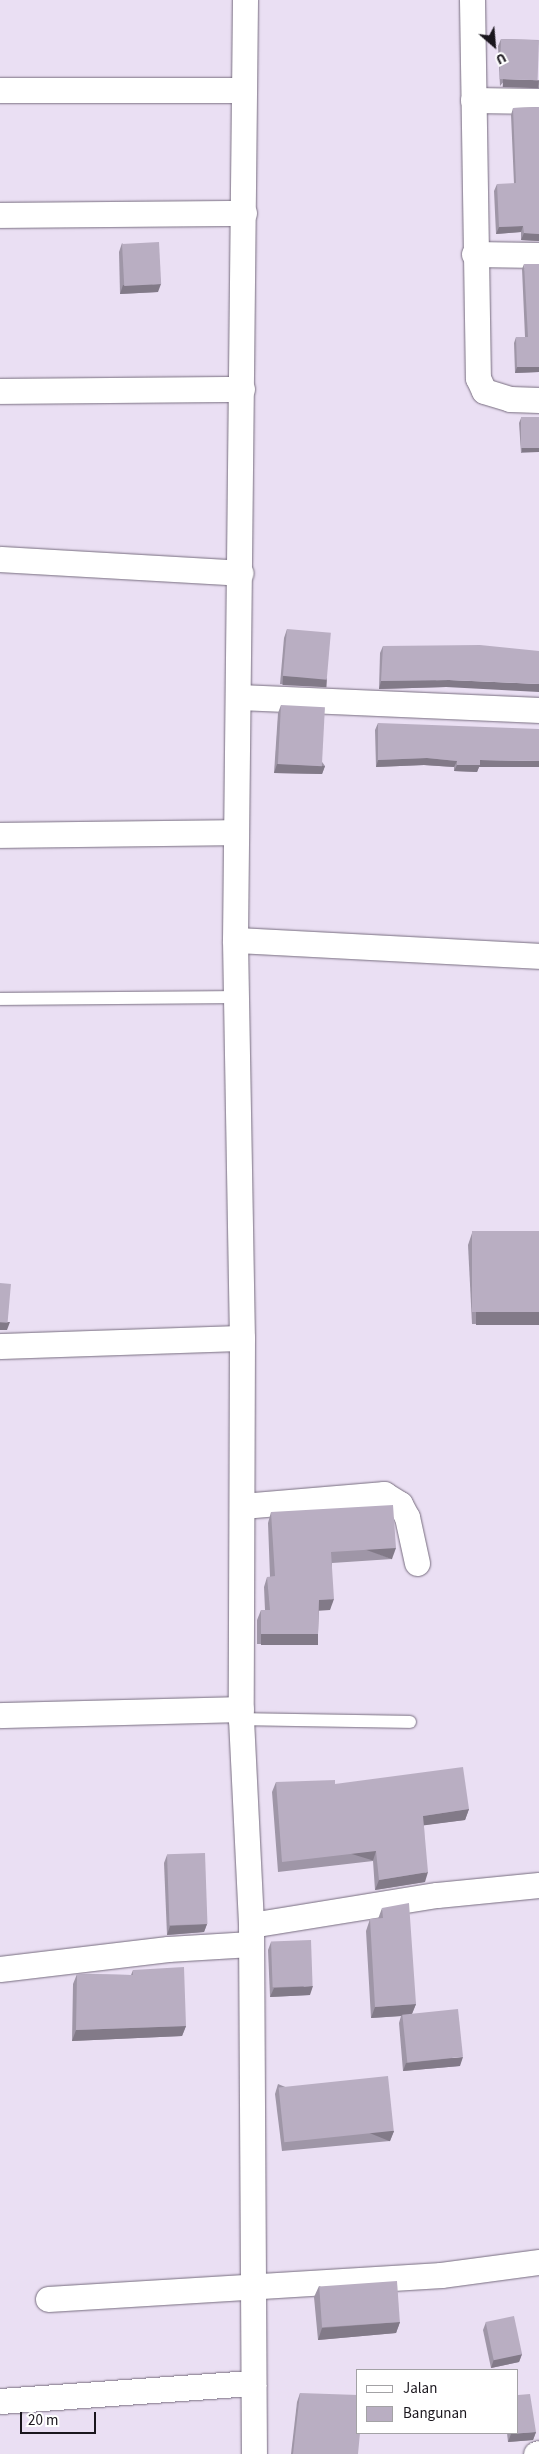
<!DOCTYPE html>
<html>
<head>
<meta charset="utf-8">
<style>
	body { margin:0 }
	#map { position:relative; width:539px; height:2454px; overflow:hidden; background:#eadff3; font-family:"Source Sans 3",sans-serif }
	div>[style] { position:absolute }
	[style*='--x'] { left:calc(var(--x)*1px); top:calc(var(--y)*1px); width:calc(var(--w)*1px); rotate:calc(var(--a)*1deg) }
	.roads { filter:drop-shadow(0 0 1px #776d7f) drop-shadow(0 0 1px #776d7f) }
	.lane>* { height:12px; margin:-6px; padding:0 6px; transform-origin:6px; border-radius:6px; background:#fff }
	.street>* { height:25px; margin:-12.5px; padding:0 12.5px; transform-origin:12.5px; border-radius:12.5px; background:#fff }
	.wall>* { inset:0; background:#9f96a7 }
	.shaded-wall>* { inset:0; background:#827a88; transform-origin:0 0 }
	.building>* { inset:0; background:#b9aec2; transform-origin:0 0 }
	span { translate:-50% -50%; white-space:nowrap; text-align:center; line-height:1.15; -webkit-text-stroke:4.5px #fff; paint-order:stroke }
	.legend { position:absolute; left:356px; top:2369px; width:162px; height:65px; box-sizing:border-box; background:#fff; border:1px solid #a3a2a5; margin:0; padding:6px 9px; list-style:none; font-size:15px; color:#1a161d }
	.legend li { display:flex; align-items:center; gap:10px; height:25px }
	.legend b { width:25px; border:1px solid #a3a2a5 }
	.north { position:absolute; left:469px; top:20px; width:50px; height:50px; -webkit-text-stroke:4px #fff; paint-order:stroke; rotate:153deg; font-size:14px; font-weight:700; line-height:20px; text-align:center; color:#1a161d }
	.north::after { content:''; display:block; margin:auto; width:18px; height:22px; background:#1a161d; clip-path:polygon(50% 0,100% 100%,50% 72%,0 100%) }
	.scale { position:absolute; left:20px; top:2412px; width:76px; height:22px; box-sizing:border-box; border:2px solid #1a161d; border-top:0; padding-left:6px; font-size:15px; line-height:18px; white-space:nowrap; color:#1a161d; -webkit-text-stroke:4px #fff; paint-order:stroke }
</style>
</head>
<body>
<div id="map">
	<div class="roads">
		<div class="lane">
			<div style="--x:0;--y:999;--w:236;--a:-0.5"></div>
			<div style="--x:241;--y:1719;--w:169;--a:1"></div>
		</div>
		<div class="street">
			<div style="--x:245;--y:0;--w:940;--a:90.61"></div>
			<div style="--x:235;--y:940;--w:398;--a:89"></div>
			<div style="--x:242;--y:1338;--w:381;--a:90.2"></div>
			<div style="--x:241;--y:1719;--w:206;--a:87.2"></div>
			<div style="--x:251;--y:1925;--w:529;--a:89.68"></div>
			<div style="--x:472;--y:0;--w:378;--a:89.1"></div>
			<div style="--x:478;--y:378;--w:14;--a:65"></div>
			<div style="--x:484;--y:391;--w:27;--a:17"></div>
			<div style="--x:510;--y:399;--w:29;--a:2"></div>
			<div style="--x:0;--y:90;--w:244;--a:0"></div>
			<div style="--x:473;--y:100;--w:66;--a:0.9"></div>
			<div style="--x:0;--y:215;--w:244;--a:-0.5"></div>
			<div style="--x:474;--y:254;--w:65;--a:0.9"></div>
			<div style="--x:0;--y:391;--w:242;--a:-0.5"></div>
			<div style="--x:0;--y:559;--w:241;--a:3.3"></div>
			<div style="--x:240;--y:697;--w:299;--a:2.5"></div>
			<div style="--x:0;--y:835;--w:235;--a:-0.7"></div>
			<div style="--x:235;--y:940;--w:304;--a:3"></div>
			<div style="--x:0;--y:1346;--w:242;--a:-1.9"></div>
			<div style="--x:242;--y:1506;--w:143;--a:-4.8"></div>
			<div style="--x:384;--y:1494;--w:19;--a:32"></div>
			<div style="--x:400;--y:1504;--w:15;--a:62"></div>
			<div style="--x:407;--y:1517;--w:47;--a:77.7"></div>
			<div style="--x:0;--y:1715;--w:241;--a:-1.4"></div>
			<div style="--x:251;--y:1925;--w:188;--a:-9.2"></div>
			<div style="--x:437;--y:1895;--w:102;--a:-5.6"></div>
			<div style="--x:0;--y:1969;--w:169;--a:-6.8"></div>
			<div style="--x:168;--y:1949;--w:83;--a:-3.4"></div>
			<div style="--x:48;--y:2299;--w:394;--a:-3.5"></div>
			<div style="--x:441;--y:2275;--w:99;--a:-7.6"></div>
			<div style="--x:0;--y:2401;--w:254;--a:-4.1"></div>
			<div style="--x:536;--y:2454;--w:3;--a:-18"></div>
		</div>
	</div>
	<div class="wall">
		<div style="clip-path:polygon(501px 39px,539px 40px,500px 86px,498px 46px)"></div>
		<div style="clip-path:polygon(539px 107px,539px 241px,521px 240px,521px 232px,496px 234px,494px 191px,497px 184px,514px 184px,511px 115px,513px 108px)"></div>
		<div style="clip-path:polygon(122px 243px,158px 292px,120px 294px,119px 252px)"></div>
		<div style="clip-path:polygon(524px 264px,539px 372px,515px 373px,514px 343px,516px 337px,525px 337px,522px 269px)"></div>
		<div style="clip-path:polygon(539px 417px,539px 452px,521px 453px,519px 423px,521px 418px)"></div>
		<div style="clip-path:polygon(287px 629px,324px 686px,280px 684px,284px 638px)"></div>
		<div style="clip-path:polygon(383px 646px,446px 687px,379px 689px,380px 653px)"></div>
		<div style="clip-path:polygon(281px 705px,325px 766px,322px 774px,274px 773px,278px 713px)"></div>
		<div style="clip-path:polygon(378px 723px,479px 767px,477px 772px,454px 771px,454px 767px,424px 765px,376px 767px,375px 730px)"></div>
		<div style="clip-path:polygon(539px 1231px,539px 1323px,472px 1324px,468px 1245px,472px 1233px)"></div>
		<div style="clip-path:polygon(271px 1512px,392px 1559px,332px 1563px,330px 1610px,319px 1610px,318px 1634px,315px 1644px,257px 1644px,257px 1620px,261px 1610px,265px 1610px,264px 1587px,267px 1577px,270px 1577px,268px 1523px)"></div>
		<div style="clip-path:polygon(276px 1782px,335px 1784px,469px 1809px,465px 1820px,424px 1825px,425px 1882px,375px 1890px,373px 1861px,278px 1872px,272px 1792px)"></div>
		<div style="clip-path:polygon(167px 1855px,207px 1924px,204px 1932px,167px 1935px,164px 1863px)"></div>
		<div style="clip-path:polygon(382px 1908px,416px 2004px,412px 2014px,460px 2066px,403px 2071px,399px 2023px,401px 2016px,371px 2018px,366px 1931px,370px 1919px,378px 1919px)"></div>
		<div style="clip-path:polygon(271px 1942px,310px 1995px,270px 1997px,268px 1950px)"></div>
		<div style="clip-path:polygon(133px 1970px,186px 2026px,182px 2036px,72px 2041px,73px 1984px,77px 1974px,131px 1975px)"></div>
		<div style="clip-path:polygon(278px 2084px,394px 2131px,390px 2141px,282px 2151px,275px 2094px)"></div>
		<div style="clip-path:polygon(319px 2286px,400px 2322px,396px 2333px,318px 2340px,314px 2297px)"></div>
		<div style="clip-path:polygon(486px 2322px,522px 2354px,519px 2362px,491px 2368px,483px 2330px)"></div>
		<div style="clip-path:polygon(300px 2393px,358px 2454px,291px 2454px,297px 2402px)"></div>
		<div style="clip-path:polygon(536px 2432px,533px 2440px,508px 2442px,507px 2433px)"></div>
	</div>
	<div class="shaded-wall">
		<div style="left:503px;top:79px;width:36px;height:8px;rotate:2deg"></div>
		<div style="clip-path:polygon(523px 226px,521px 232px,496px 234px,499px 227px)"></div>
		<div style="clip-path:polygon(524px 233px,539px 234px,539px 241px,521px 240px)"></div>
		<div style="clip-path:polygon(161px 284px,158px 292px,120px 294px,123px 285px)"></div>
		<div style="clip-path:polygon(517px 367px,539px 367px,539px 372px,515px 373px)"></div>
		<div style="left:539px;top:448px;width:4px;height:17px;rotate:90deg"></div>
		<div style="left:283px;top:676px;width:44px;height:9px;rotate:3deg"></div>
		<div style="clip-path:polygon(449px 680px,539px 684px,539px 692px,446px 687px,379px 689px,381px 681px)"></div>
		<div style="clip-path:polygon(427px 758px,457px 761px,454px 767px,424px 765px,376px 767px,378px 760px)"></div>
		<div style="clip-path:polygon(480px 760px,539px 761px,539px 767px,479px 767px,477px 772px,454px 771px,457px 765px)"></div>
		<div style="clip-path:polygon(277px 764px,325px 766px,322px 774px,274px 773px)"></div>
		<div style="left:476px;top:1312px;width:63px;height:13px"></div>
		<div style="clip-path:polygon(0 1322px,10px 1322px,7px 1330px,0 1330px)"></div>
		<div style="left:396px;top:1548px;width:12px;height:65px;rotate:110deg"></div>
		<div style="clip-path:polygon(334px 1599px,330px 1610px,315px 1611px,319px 1600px)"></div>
		<div style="left:261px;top:1634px;width:57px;height:11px"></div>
		<div style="clip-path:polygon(469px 1809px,465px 1820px,419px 1826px,423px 1816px)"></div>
		<div style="left:376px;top:1851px;width:10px;height:95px;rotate:107deg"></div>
		<div style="clip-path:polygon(428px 1872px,425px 1882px,375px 1890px,379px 1880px)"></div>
		<div style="clip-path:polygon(207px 1924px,204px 1932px,167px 1935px,170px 1926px)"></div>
		<div style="clip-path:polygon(313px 1986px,310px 1995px,270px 1997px,274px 1988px)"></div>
		<div style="clip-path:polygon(416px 2004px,411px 2016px,402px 2015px,401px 2016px,371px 2018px,375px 2007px)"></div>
		<div style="clip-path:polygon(186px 2026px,182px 2036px,72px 2041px,76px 2030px)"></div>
		<div style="clip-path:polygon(463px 2057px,460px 2066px,403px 2071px,406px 2063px)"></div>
		<div style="left:394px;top:2131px;width:11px;height:108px;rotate:112deg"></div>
		<div style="clip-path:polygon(400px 2322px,396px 2333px,318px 2340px,322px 2328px)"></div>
		<div style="clip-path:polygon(522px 2354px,519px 2362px,491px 2368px,494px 2359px)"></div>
		<div style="clip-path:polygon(536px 2432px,533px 2440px,508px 2442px,511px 2434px)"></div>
	</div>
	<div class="building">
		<div style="left:501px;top:39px;width:38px;height:40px;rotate:2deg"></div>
		<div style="clip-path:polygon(539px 107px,539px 234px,524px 233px,523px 226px,499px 227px,497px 184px,516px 183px,513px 108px)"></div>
		<div style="left:159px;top:242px;width:42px;height:37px;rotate:87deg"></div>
		<div style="clip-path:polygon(524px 264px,539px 264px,539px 367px,517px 367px,516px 337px,528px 337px)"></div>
		<div style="left:539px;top:417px;width:31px;height:18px;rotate:90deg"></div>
		<div style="left:287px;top:629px;width:44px;height:47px;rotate:5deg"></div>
		<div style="clip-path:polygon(480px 645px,539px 651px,539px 684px,449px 680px,381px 681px,383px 646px)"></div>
		<div style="left:281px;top:705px;width:44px;height:59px;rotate:3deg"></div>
		<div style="clip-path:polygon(378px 723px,539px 729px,539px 761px,480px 760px,480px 765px,457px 765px,457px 761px,427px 758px,378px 760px)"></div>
		<div style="left:539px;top:1231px;width:81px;height:67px;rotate:90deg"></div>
		<div style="left:0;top:1283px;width:11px;height:39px;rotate:5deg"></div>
		<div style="clip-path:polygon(393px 1505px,396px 1548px,331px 1552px,334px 1599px,319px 1600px,318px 1634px,261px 1634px,261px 1610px,270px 1610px,267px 1577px,275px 1576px,271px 1512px)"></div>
		<div style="clip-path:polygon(463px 1767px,469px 1809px,423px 1816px,428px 1872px,379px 1880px,376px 1851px,282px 1862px,276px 1782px,335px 1780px,335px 1784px)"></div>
		<div style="left:205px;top:1853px;width:71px;height:38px;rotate:88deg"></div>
		<div style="clip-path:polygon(409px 1903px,416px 2004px,375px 2007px,370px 1919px,383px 1918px,382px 1908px)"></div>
		<div style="left:311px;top:1940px;width:46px;height:40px;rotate:88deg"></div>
		<div style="clip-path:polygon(184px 1967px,186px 2026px,76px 2030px,77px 1974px,133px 1975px,133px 1970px)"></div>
		<div style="left:458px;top:2009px;width:48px;height:56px;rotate:84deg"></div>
		<div style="left:388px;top:2076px;width:55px;height:110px;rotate:84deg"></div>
		<div style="left:397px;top:2281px;width:41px;height:78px;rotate:86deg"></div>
		<div style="left:514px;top:2316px;width:39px;height:29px;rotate:78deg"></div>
		<div style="clip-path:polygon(300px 2393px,358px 2395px,358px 2433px,360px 2433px,358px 2454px,293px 2454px)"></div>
		<div style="clip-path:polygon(530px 2394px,536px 2432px,511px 2434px,510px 2433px,518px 2433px,518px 2395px)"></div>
	</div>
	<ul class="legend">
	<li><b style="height:6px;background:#fff"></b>Jalan</li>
	<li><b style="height:14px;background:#b9aec2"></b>Bangunan</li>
	</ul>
	<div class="north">U</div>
	<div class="scale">20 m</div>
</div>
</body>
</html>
